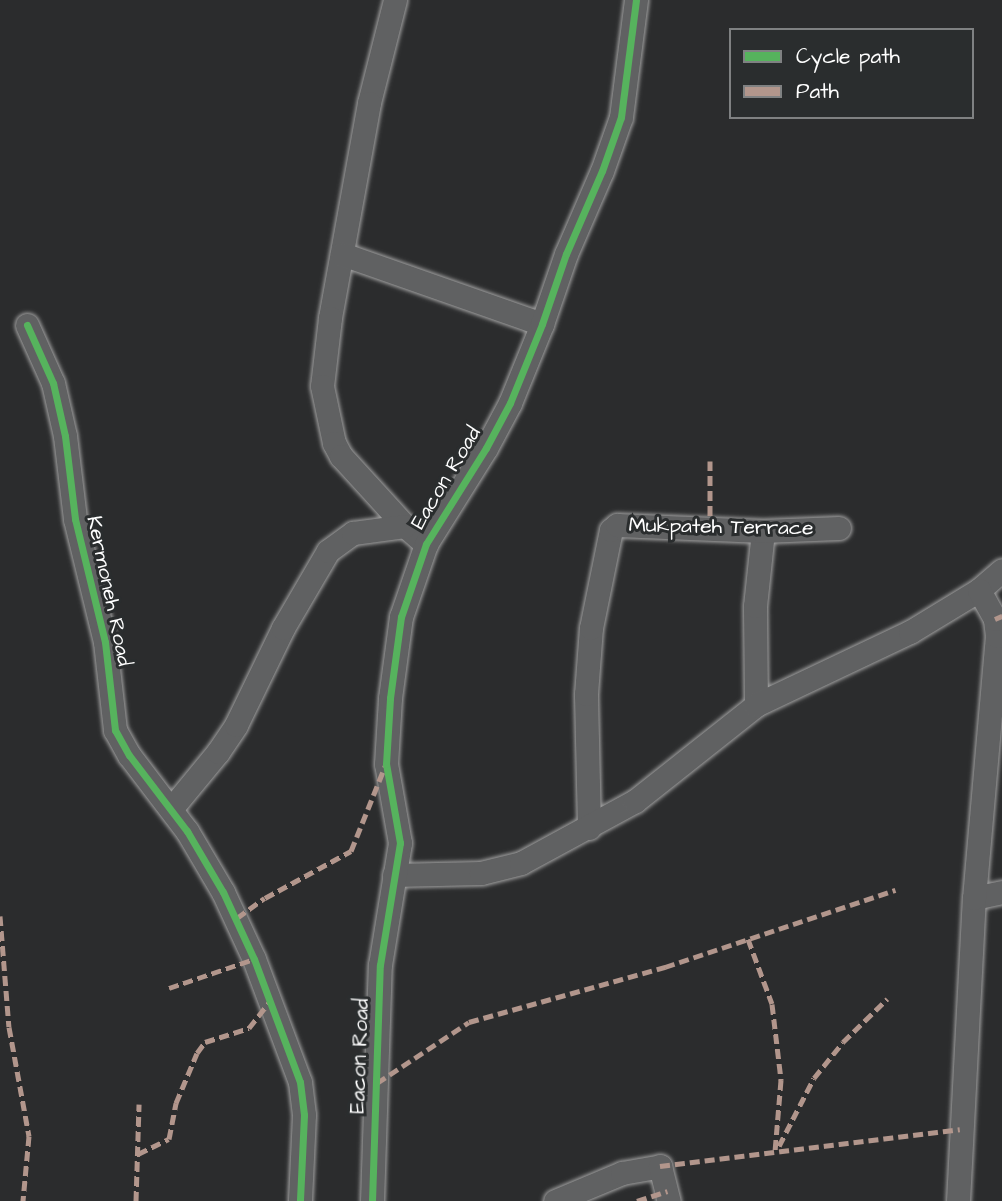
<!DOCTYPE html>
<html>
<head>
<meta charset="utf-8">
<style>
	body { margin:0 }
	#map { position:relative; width:1002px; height:1201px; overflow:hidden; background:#2b2c2d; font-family:"Architects Daughter",sans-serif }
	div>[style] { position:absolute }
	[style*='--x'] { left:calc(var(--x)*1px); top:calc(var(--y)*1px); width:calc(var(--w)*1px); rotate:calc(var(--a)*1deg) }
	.roads { filter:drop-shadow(0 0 2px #a0a0a0) drop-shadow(0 0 2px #a0a0a0) }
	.minor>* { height:23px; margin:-11.5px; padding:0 11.5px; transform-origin:11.5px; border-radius:11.5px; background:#606162 }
	.quiet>* { height:5px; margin-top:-2.5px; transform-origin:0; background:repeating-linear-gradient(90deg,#b2968c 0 10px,transparent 0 15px) }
	.cycleway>* { height:7px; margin:-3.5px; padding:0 3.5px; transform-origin:3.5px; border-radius:3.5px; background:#56b35d }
	span { translate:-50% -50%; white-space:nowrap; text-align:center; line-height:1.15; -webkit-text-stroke:6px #2a2d2e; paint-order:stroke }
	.street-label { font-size:21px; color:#fff }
	.legend { position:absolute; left:729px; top:28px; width:245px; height:91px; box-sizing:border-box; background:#2a2d2e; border:2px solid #7f8182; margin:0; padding:9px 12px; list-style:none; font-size:21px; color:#fff }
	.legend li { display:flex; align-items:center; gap:14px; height:35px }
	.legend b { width:35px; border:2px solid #7f8182 }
</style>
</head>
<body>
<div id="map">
	<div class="roads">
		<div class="minor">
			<div style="--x:395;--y:0;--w:106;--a:104.2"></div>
			<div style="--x:369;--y:103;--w:219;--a:100.3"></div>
			<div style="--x:330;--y:318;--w:68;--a:96.7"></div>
			<div style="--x:322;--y:386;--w:58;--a:78.1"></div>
			<div style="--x:334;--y:443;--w:15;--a:62"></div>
			<div style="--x:341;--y:456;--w:95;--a:47.6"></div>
			<div style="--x:405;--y:526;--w:28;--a:41"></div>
			<div style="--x:342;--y:254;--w:212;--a:19.3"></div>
			<div style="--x:27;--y:325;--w:64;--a:65.9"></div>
			<div style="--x:53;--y:383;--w:54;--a:77.2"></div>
			<div style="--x:65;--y:436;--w:84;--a:83.1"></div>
			<div style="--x:75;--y:519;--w:127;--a:76.3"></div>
			<div style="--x:105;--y:642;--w:89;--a:83.5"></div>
			<div style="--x:115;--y:730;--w:29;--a:61"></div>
			<div style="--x:129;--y:755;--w:96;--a:52.7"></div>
			<div style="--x:187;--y:831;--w:71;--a:59.5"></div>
			<div style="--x:223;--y:892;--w:74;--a:65.2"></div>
			<div style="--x:254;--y:959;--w:131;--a:69.5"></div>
			<div style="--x:300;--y:1082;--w:33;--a:83"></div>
			<div style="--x:304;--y:1115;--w:86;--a:92.7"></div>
			<div style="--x:756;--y:705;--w:99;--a:-90.6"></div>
			<div style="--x:755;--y:606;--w:75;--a:-83.9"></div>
			<div style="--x:171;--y:809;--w:74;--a:-50.5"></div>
			<div style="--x:218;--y:752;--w:32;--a:-56"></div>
			<div style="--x:236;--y:725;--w:108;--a:-64.1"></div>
			<div style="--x:283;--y:628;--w:89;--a:-59.7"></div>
			<div style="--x:328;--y:551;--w:31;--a:-36"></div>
			<div style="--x:353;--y:533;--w:52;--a:-7.7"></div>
			<div style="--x:589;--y:828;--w:134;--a:-91.3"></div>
			<div style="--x:586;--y:694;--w:66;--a:-85.7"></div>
			<div style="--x:591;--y:628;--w:100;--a:-78.5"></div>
			<div style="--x:611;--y:530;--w:8;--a:-40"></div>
			<div style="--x:617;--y:525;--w:146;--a:2.4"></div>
			<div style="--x:763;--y:531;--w:76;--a:-2.3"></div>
			<div style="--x:394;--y:875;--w:87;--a:-1.3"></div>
			<div style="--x:481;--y:873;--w:41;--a:-14"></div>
			<div style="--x:521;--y:863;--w:130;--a:-28.5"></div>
			<div style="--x:635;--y:801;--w:154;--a:-38.4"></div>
			<div style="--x:756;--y:705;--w:170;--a:-25.4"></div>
			<div style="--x:910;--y:632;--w:81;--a:-31.3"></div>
			<div style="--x:979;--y:590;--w:30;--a:-41"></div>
			<div style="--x:974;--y:898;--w:29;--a:-12"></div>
			<div style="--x:372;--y:1201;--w:236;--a:-88.1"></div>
			<div style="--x:380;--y:965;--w:124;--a:-80.7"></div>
			<div style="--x:400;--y:843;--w:80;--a:-100"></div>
			<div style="--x:386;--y:764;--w:66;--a:-86.5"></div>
			<div style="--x:390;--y:698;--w:82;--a:-82.3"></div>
			<div style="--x:401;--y:617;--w:77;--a:-71.1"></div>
			<div style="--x:426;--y:544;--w:113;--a:-58"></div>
			<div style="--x:486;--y:448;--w:51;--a:-61.9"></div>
			<div style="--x:510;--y:403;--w:85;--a:-67.9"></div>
			<div style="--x:542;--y:324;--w:74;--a:-71.1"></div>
			<div style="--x:566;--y:254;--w:90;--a:-66.6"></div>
			<div style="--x:602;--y:171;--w:57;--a:-70.6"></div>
			<div style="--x:621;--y:117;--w:118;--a:-82.7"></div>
			<div style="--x:555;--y:1201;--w:73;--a:-22.7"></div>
			<div style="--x:622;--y:1173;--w:39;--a:-10"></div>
			<div style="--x:660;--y:1166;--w:36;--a:76"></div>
			<div style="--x:958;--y:1201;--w:303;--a:-87"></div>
			<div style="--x:974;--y:898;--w:263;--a:-85"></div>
			<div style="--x:997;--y:636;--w:17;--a:-97"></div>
			<div style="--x:995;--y:619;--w:33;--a:-119"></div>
		</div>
	</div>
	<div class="quiet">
		<div style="--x:710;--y:461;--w:67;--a:90"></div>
		<div style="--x:995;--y:619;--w:8;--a:-23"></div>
		<div style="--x:0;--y:916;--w:111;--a:85.4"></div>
		<div style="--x:9;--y:1027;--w:111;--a:79.6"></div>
		<div style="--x:29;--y:1136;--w:65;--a:95.3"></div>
		<div style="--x:237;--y:918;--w:34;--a:-36"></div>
		<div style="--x:265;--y:898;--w:98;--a:-28.7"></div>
		<div style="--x:351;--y:851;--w:94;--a:-68.1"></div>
		<div style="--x:748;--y:939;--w:69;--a:69.7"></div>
		<div style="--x:772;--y:1004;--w:77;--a:83.2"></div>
		<div style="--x:781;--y:1080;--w:72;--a:94.8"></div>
		<div style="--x:169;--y:988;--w:90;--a:-18.8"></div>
		<div style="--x:377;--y:1083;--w:110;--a:-33.5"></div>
		<div style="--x:469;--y:1022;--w:204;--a:-15.7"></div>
		<div style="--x:665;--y:967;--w:243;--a:-18.5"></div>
		<div style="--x:779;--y:1146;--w:76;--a:-62.8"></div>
		<div style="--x:814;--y:1078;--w:46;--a:-51.1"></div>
		<div style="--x:843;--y:1042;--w:62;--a:-44.3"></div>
		<div style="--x:138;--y:1154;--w:34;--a:-26"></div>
		<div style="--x:169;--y:1139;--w:37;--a:-79"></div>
		<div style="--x:176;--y:1103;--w:54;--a:-67.2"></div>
		<div style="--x:197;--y:1053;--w:14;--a:-54"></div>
		<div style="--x:205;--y:1042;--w:46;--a:-17.7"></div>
		<div style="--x:249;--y:1028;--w:34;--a:-52"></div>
		<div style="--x:660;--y:1166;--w:302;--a:-7"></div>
		<div style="--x:136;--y:1201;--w:97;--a:-88.2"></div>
		<div style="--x:637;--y:1201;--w:32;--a:-18"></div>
	</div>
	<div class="cycleway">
		<div style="--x:27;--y:325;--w:64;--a:65.9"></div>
		<div style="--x:53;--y:383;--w:54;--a:77.2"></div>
		<div style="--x:65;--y:436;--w:84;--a:83.1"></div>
		<div style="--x:75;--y:519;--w:127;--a:76.3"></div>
		<div style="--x:105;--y:642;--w:89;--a:83.5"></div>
		<div style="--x:115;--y:730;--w:29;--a:61"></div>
		<div style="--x:129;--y:755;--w:96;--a:52.7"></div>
		<div style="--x:187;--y:831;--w:71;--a:59.5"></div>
		<div style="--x:223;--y:892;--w:74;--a:65.2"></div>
		<div style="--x:254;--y:959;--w:131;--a:69.5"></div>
		<div style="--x:300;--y:1082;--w:33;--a:83"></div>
		<div style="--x:304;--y:1115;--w:86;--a:92.7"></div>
		<div style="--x:372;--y:1201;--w:236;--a:-88.1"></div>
		<div style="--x:380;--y:965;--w:124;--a:-80.7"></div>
		<div style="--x:400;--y:843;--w:80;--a:-100"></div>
		<div style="--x:386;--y:764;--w:66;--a:-86.5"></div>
		<div style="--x:390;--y:698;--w:82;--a:-82.3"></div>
		<div style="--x:401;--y:617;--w:77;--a:-71.1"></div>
		<div style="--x:426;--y:544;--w:113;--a:-58"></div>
		<div style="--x:486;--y:448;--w:51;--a:-61.9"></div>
		<div style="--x:510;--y:403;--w:85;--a:-67.9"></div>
		<div style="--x:542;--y:324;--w:74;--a:-71.1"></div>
		<div style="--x:566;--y:254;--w:90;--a:-66.6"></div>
		<div style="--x:602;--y:171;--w:57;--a:-70.6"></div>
		<div style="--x:621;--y:117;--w:118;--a:-82.7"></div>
	</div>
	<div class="street-label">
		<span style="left:446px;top:478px;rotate:-59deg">Eacon Road</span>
		<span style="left:721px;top:527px;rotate:1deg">Mukpateh Terrace</span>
		<span style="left:109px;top:591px;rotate:78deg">Kermoneh Road</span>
		<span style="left:360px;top:1056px;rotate:-88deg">Eacon Road</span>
	</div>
	<ul class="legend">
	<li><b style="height:9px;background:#56b35d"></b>Cycle path</li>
	<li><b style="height:9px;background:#b2968c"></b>Path</li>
	</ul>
</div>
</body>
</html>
